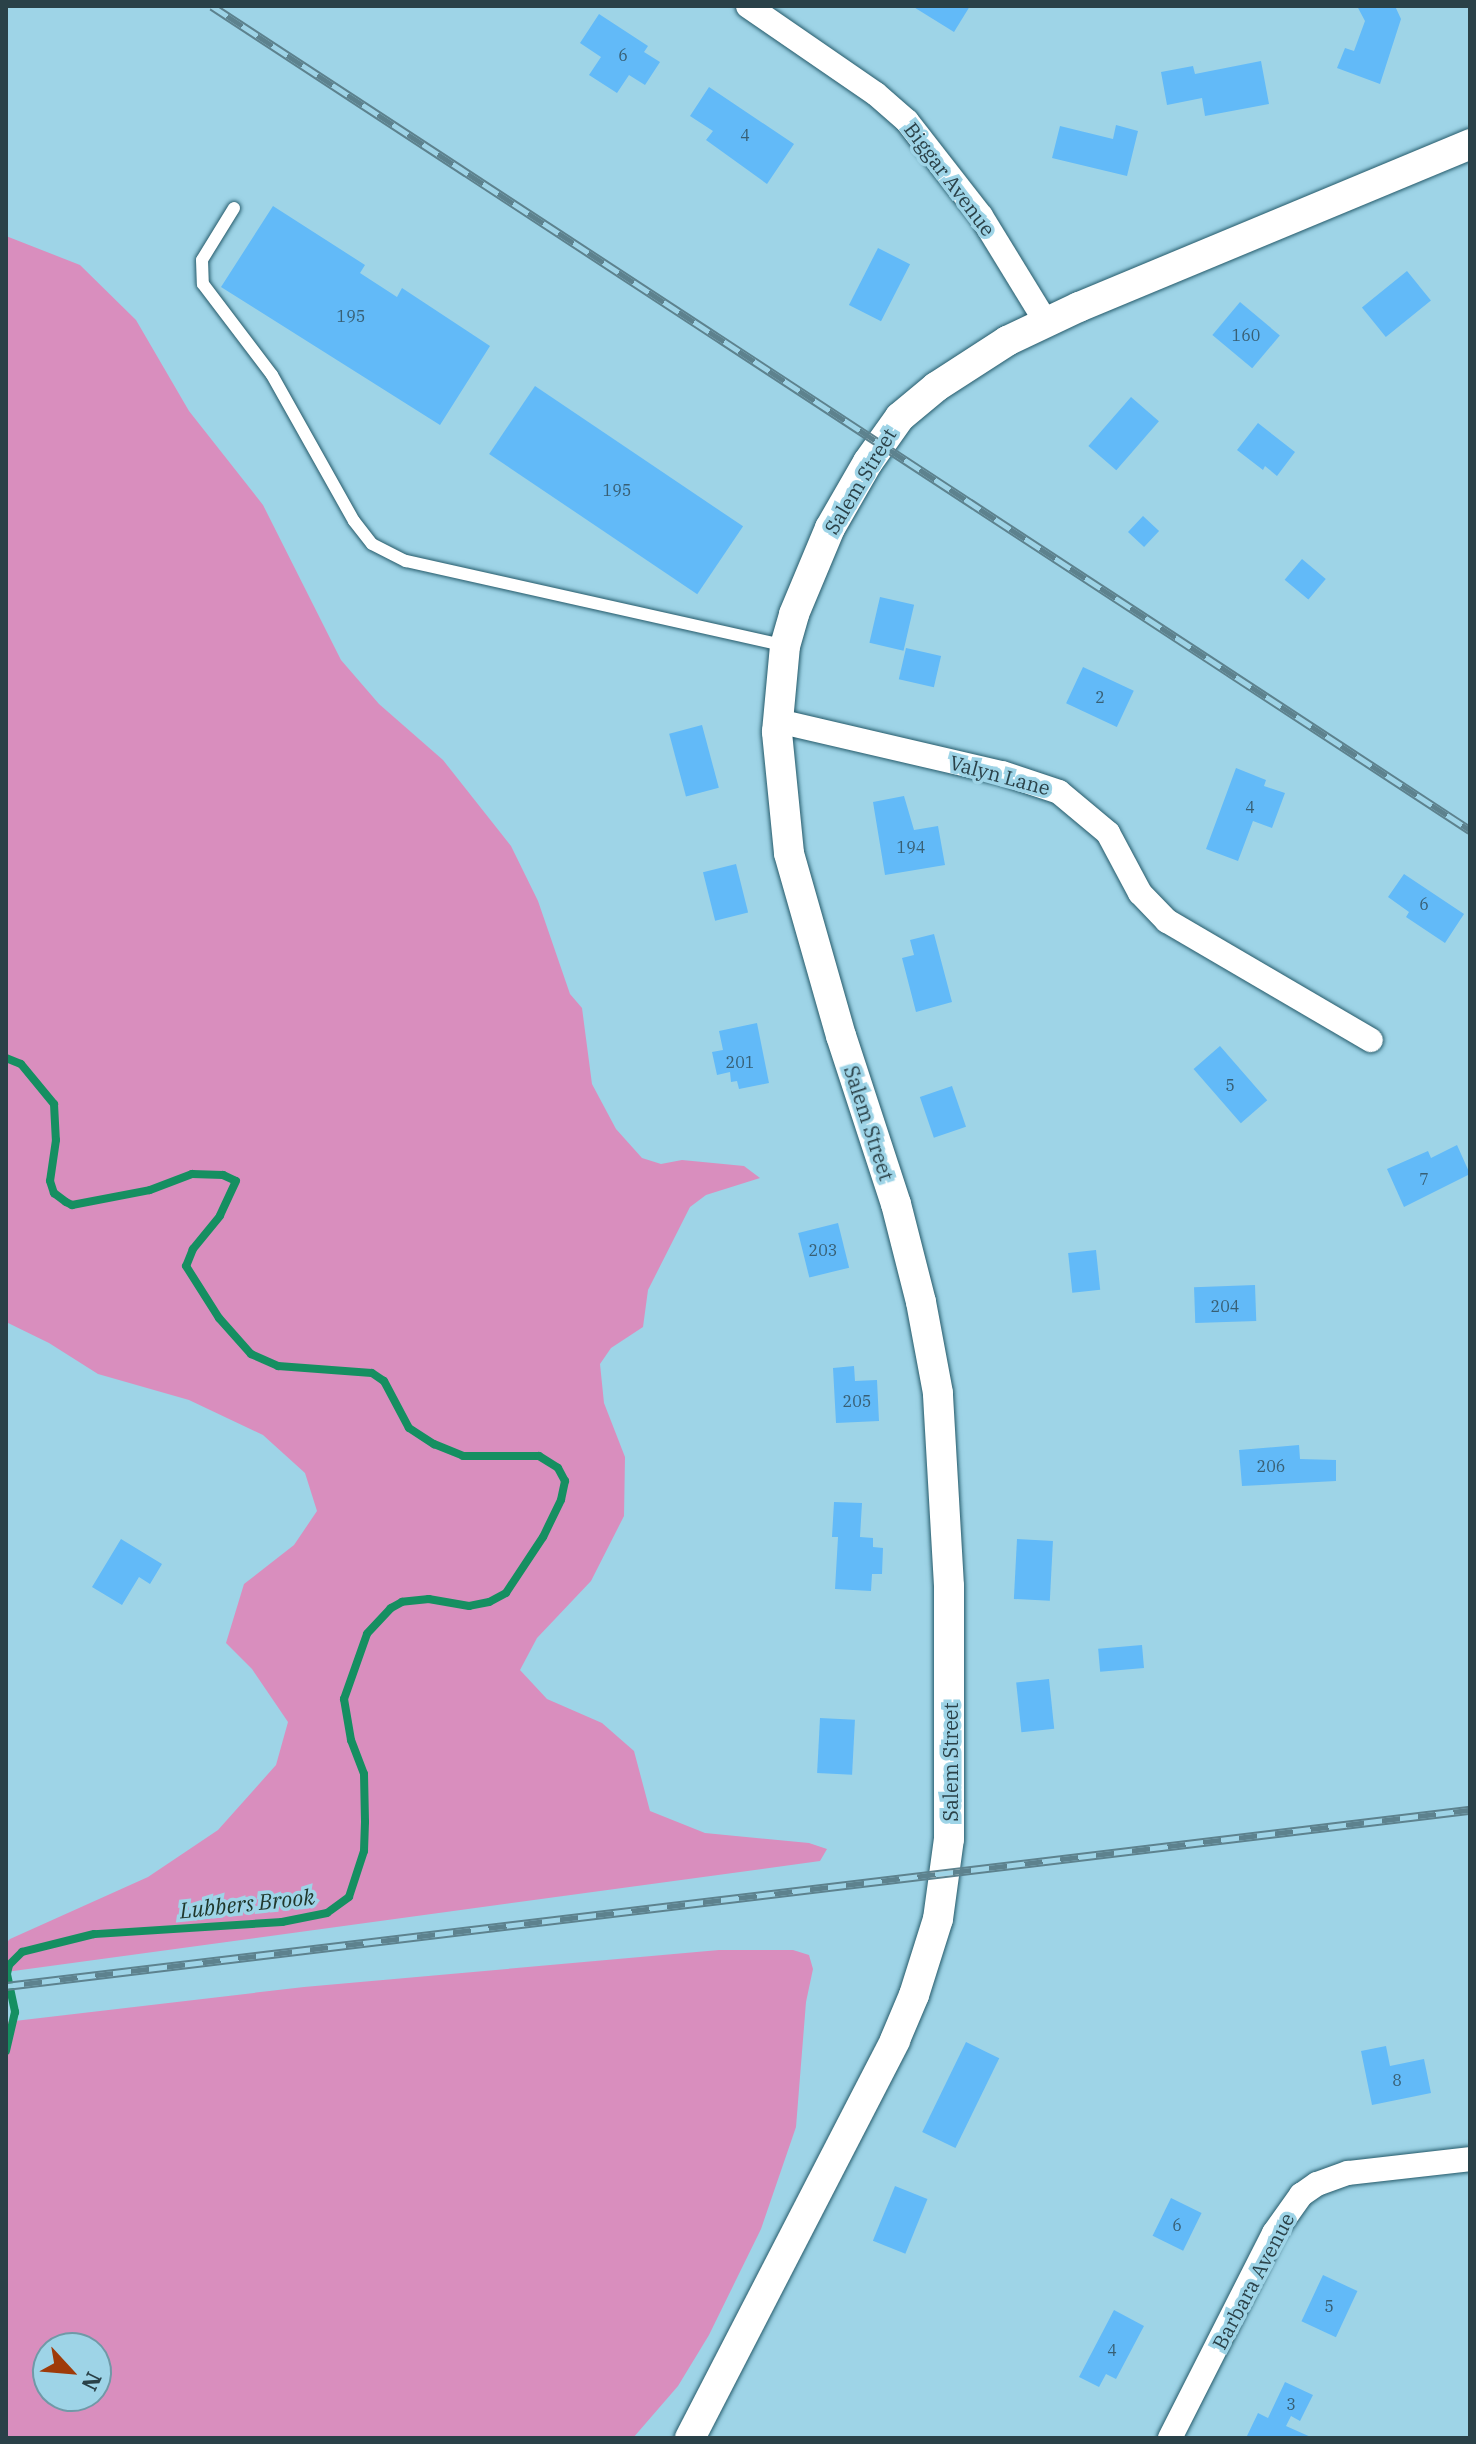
<!DOCTYPE html>
<html>
<head>
<meta charset="utf-8">
<style>
	body { margin:0 }
	#map { position:relative; width:1476px; height:2444px; overflow:hidden; background:#9ed4e7; font-family:"IBM Plex Serif",serif }
	div>[style] { position:absolute }
	[style*='--x'] { left:calc(var(--x)*1px); top:calc(var(--y)*1px); width:calc(var(--w)*1px); rotate:calc(var(--a)*1deg) }
	.green>* { inset:0; background:#d98ebe }
	.stream>* { height:8px; margin:-4px; padding:0 4px; transform-origin:4px; border-radius:4px; background:#158f61 }
	.building>* { inset:0; background:#62baf8; transform-origin:0 0 }
	.roads { filter:drop-shadow(0 0 2px #255a6a) drop-shadow(0 0 2px #255a6a) }
	.service>* { height:12px; margin:-6px; padding:0 6px; transform-origin:6px; border-radius:6px; background:#fff }
	.minor>* { height:24px; margin:-12px; padding:0 12px; transform-origin:12px; border-radius:12px; background:#fff }
	.tertiary>* { height:30px; margin:-15px; padding:0 15px; transform-origin:15px; border-radius:15px; background:#fff }
	.rail>* { height:9px; margin-top:-4.5px; transform-origin:0; background:repeating-linear-gradient(90deg,#9ed4e7 0 18px,#5d828e 0 36px); box-sizing:border-box; border-block:2px solid #5d828e }
	span { translate:-50% -50%; white-space:nowrap; text-align:center; line-height:1.15; -webkit-text-stroke:7px #9ed4e7; paint-order:stroke }
	.number-label { font-size:16px; color:#385f74 }
	.number-label span { -webkit-text-stroke-width:0 }
	.street-label { font-size:20px; color:#2a4148 }
	.water-label { font-size:22px; color:#20382c; font-style:italic }
	.frame { position:absolute; inset:0; border:8px solid #2a4148; pointer-events:none }
	.north { position:absolute; left:32px; top:2332px; width:80px; height:80px; box-sizing:border-box; background:#9ed4e7; border:2px solid #7099a7; border-radius:50%; rotate:116deg; font-size:22px; font-weight:700; line-height:32px; text-align:center; color:#2a4148 }
	.north::after { content:''; display:block; margin:auto; width:28px; height:36px; background:#9f3b09; clip-path:polygon(50% 0,100% 100%,50% 72%,0 100%) }
</style>
</head>
<body>
<div id="map">
	<div class="green">
		<div style="clip-path:polygon(6px 236px,80px 265px,136px 320px,189px 411px,263px 505px,341px 660px,379px 704px,443px 760px,511px 846px,538px 901px,570px 994px,582px 1008px,592px 1084px,616px 1129px,642px 1158px,661px 1164px,682px 1160px,744px 1166px,760px 1178px,706px 1195px,690px 1207px,648px 1290px,643px 1327px,611px 1348px,600px 1364px,604px 1403px,625px 1457px,624px 1516px,591px 1581px,537px 1638px,520px 1670px,547px 1699px,602px 1723px,634px 1751px,650px 1811px,705px 1833px,809px 1843px,827px 1849px,820px 1861px,6px 1972px,6px 1943px,10px 1939px,148px 1877px,218px 1830px,276px 1765px,288px 1722px,252px 1669px,226px 1643px,244px 1584px,294px 1545px,317px 1511px,305px 1473px,263px 1435px,189px 1400px,98px 1374px,49px 1343px,6px 1322px)"></div>
		<div style="clip-path:polygon(evenodd,719px 1950px,793px 1950px,809px 1955px,813px 1969px,806px 2002px,796px 2127px,761px 2229px,709px 2335px,678px 2386px,633px 2438px,6px 2438px,6px 2022px,304px 1987px,719px 1950px,48px 2348px,96px 2348px,96px 2396px,48px 2396px,48px 2348px)"></div>
	</div>
	<div class="stream">
		<div style="--x:6;--y:1058;--w:16;--a:22"></div>
		<div style="--x:21;--y:1064;--w:52;--a:50.5"></div>
		<div style="--x:54;--y:1104;--w:36;--a:87"></div>
		<div style="--x:56;--y:1140;--w:41;--a:98.3"></div>
		<div style="--x:50;--y:1181;--w:13;--a:72"></div>
		<div style="--x:54;--y:1193;--w:15;--a:37"></div>
		<div style="--x:66;--y:1202;--w:7;--a:27"></div>
		<div style="--x:72;--y:1205;--w:79;--a:-10.9"></div>
		<div style="--x:150;--y:1190;--w:45;--a:-20.9"></div>
		<div style="--x:192;--y:1174;--w:31;--a:2"></div>
		<div style="--x:223;--y:1175;--w:14;--a:25"></div>
		<div style="--x:236;--y:1181;--w:38;--a:115"></div>
		<div style="--x:220;--y:1216;--w:43;--a:129.3"></div>
		<div style="--x:193;--y:1249;--w:18;--a:112"></div>
		<div style="--x:186;--y:1266;--w:62;--a:57.6"></div>
		<div style="--x:219;--y:1318;--w:48;--a:48.4"></div>
		<div style="--x:251;--y:1354;--w:30;--a:24"></div>
		<div style="--x:278;--y:1366;--w:94;--a:4.3"></div>
		<div style="--x:372;--y:1373;--w:14;--a:34"></div>
		<div style="--x:384;--y:1381;--w:53;--a:62"></div>
		<div style="--x:409;--y:1428;--w:30;--a:33"></div>
		<div style="--x:434;--y:1444;--w:31;--a:22"></div>
		<div style="--x:463;--y:1456;--w:76;--a:0"></div>
		<div style="--x:539;--y:1456;--w:22;--a:32"></div>
		<div style="--x:558;--y:1468;--w:15;--a:62"></div>
		<div style="--x:565;--y:1481;--w:19;--a:102"></div>
		<div style="--x:561;--y:1500;--w:41;--a:115.9"></div>
		<div style="--x:543;--y:1537;--w:67;--a:123.5"></div>
		<div style="--x:506;--y:1593;--w:19;--a:152"></div>
		<div style="--x:489;--y:1602;--w:20;--a:169"></div>
		<div style="--x:469;--y:1606;--w:41;--a:-170.1"></div>
		<div style="--x:429;--y:1599;--w:27;--a:174"></div>
		<div style="--x:402;--y:1602;--w:13;--a:151"></div>
		<div style="--x:391;--y:1608;--w:35;--a:133"></div>
		<div style="--x:367;--y:1634;--w:69;--a:109.5"></div>
		<div style="--x:344;--y:1699;--w:42;--a:80.3"></div>
		<div style="--x:351;--y:1740;--w:36;--a:69"></div>
		<div style="--x:364;--y:1774;--w:48;--a:88.8"></div>
		<div style="--x:365;--y:1822;--w:29;--a:92"></div>
		<div style="--x:364;--y:1851;--w:48;--a:108.1"></div>
		<div style="--x:349;--y:1897;--w:27;--a:144"></div>
		<div style="--x:327;--y:1913;--w:46;--a:168.7"></div>
		<div style="--x:282;--y:1922;--w:188;--a:176.3"></div>
		<div style="--x:94;--y:1934;--w:74;--a:166"></div>
		<div style="--x:22;--y:1952;--w:18;--a:135"></div>
		<div style="--x:9;--y:1965;--w:9;--a:103"></div>
		<div style="--x:7;--y:1974;--w:39;--a:78"></div>
		<div style="--x:15;--y:2012;--w:40;--a:103"></div>
	</div>
	<div class="building">
		<div style="clip-path:polygon(912px 6px,970px 6px,954px 32px)"></div>
		<div style="clip-path:polygon(1357px 6px,1395px 6px,1401px 19px,1380px 84px,1337px 68px,1345px 48px,1354px 51px,1365px 21px)"></div>
		<div style="clip-path:polygon(599px 14px,648px 46px,644px 52px,660px 62px,645px 85px,629px 75px,617px 93px,589px 75px,601px 57px,580px 43px)"></div>
		<div style="clip-path:polygon(1261px 61px,1269px 104px,1205px 116px,1202px 98px,1167px 105px,1161px 72px,1193px 66px,1195px 74px)"></div>
		<div style="clip-path:polygon(709px 87px,794px 144px,767px 184px,706px 140px,713px 131px,690px 116px)"></div>
		<div style="clip-path:polygon(1116px 125px,1138px 131px,1127px 176px,1052px 158px,1060px 126px,1113px 139px)"></div>
		<div style="clip-path:polygon(273px 206px,365px 265px,360px 273px,397px 297px,402px 288px,490px 346px,440px 425px,221px 287px)"></div>
		<div style="left:878px;top:248px;width:36px;height:64px;rotate:27deg"></div>
		<div style="left:1407px;top:271px;width:38px;height:58px;rotate:51deg"></div>
		<div style="left:1240px;top:302px;width:52px;height:43px;rotate:40deg"></div>
		<div style="left:535px;top:386px;width:251px;height:82px;rotate:34deg"></div>
		<div style="left:1131px;top:397px;width:37px;height:65px;rotate:41deg"></div>
		<div style="clip-path:polygon(1258px 423px,1295px 452px,1277px 476px,1265px 466px,1263px 470px,1237px 450px)"></div>
		<div style="left:1143px;top:516px;width:22px;height:22px;rotate:43deg"></div>
		<div style="left:1302px;top:559px;width:31px;height:27px;rotate:40deg"></div>
		<div style="left:880px;top:597px;width:35px;height:47px;rotate:13deg"></div>
		<div style="left:906px;top:648px;width:36px;height:32px;rotate:13deg"></div>
		<div style="left:1083px;top:667px;width:56px;height:40px;rotate:25deg"></div>
		<div style="left:702px;top:725px;width:65px;height:34px;rotate:75deg"></div>
		<div style="clip-path:polygon(1236px 768px,1266px 780px,1264px 786px,1285px 793px,1272px 828px,1253px 821px,1238px 861px,1206px 849px)"></div>
		<div style="clip-path:polygon(904px 796px,914px 830px,938px 826px,945px 865px,885px 875px,873px 802px)"></div>
		<div style="left:736px;top:864px;width:50px;height:34px;rotate:76deg"></div>
		<div style="clip-path:polygon(1404px 874px,1464px 914px,1445px 943px,1406px 917px,1409px 912px,1388px 897px)"></div>
		<div style="clip-path:polygon(934px 934px,952px 1002px,916px 1012px,902px 958px,914px 955px,910px 940px)"></div>
		<div style="clip-path:polygon(757px 1023px,769px 1083px,739px 1089px,737px 1081px,731px 1082px,730px 1072px,717px 1075px,712px 1052px,723px 1050px,719px 1031px)"></div>
		<div style="left:1220px;top:1046px;width:72px;height:35px;rotate:49deg"></div>
		<div style="left:952px;top:1086px;width:43px;height:34px;rotate:71deg"></div>
		<div style="clip-path:polygon(1457px 1145px,1470px 1174px,1404px 1207px,1387px 1169px,1428px 1151px,1431px 1158px)"></div>
		<div style="left:838px;top:1223px;width:46px;height:41px;rotate:76deg"></div>
		<div style="left:1096px;top:1250px;width:40px;height:28px;rotate:84deg"></div>
		<div style="left:1255px;top:1285px;width:36px;height:61px;rotate:88deg"></div>
		<div style="clip-path:polygon(854px 1366px,855px 1381px,877px 1380px,879px 1421px,836px 1423px,833px 1368px)"></div>
		<div style="clip-path:polygon(1299px 1445px,1300px 1459px,1336px 1460px,1336px 1481px,1242px 1486px,1239px 1450px)"></div>
		<div style="clip-path:polygon(834px 1502px,862px 1503px,860px 1537px,873px 1538px,873px 1547px,883px 1548px,882px 1574px,872px 1574px,871px 1591px,835px 1589px,838px 1537px,832px 1537px)"></div>
		<div style="clip-path:polygon(121px 1539px,162px 1564px,150px 1584px,139px 1577px,122px 1605px,92px 1587px)"></div>
		<div style="left:1017px;top:1539px;width:36px;height:60px;rotate:3deg"></div>
		<div style="left:1142px;top:1645px;width:23px;height:44px;rotate:85deg"></div>
		<div style="left:1049px;top:1679px;width:50px;height:33px;rotate:84deg"></div>
		<div style="left:820px;top:1718px;width:35px;height:55px;rotate:3deg"></div>
		<div style="left:966px;top:2042px;width:37px;height:100px;rotate:26deg"></div>
		<div style="clip-path:polygon(1386px 2046px,1390px 2066px,1424px 2059px,1431px 2093px,1372px 2105px,1361px 2051px)"></div>
		<div style="left:895px;top:2186px;width:35px;height:59px;rotate:22deg"></div>
		<div style="left:1171px;top:2198px;width:34px;height:42px;rotate:26deg"></div>
		<div style="left:1323px;top:2275px;width:38px;height:51px;rotate:25deg"></div>
		<div style="clip-path:polygon(1114px 2310px,1144px 2326px,1116px 2379px,1106px 2374px,1099px 2387px,1079px 2377px)"></div>
		<div style="clip-path:polygon(1285px 2382px,1313px 2395px,1300px 2421px,1291px 2416px,1286px 2426px,1313px 2438px,1246px 2438px,1258px 2413px,1268px 2418px)"></div>
	</div>
	<div class="roads">
		<div class="service">
			<div style="--x:234;--y:208;--w:61;--a:121.6"></div>
			<div style="--x:202;--y:260;--w:24;--a:88"></div>
			<div style="--x:203;--y:284;--w:114;--a:52.8"></div>
			<div style="--x:272;--y:375;--w:167;--a:60.7"></div>
			<div style="--x:354;--y:521;--w:29;--a:52"></div>
			<div style="--x:372;--y:544;--w:38;--a:27"></div>
			<div style="--x:406;--y:561;--w:388;--a:12.6"></div>
		</div>
		<div class="minor">
			<div style="--x:748;--y:6;--w:155;--a:34.5"></div>
			<div style="--x:876;--y:94;--w:41;--a:41.1"></div>
			<div style="--x:907;--y:121;--w:120;--a:52.1"></div>
			<div style="--x:981;--y:216;--w:124;--a:58.5"></div>
			<div style="--x:778;--y:721;--w:230;--a:13.1"></div>
			<div style="--x:1002;--y:773;--w:60;--a:18.4"></div>
			<div style="--x:1059;--y:792;--w:64;--a:39.9"></div>
			<div style="--x:1108;--y:833;--w:68;--a:61.9"></div>
			<div style="--x:1140;--y:893;--w:39;--a:46"></div>
			<div style="--x:1167;--y:921;--w:236;--a:30.3"></div>
			<div style="--x:1170;--y:2438;--w:230;--a:-63.1"></div>
			<div style="--x:1274;--y:2233;--w:47;--a:-54.6"></div>
			<div style="--x:1301;--y:2195;--w:19;--a:-35"></div>
			<div style="--x:1317;--y:2184;--w:33;--a:-20"></div>
			<div style="--x:1348;--y:2173;--w:123;--a:-6.5"></div>
		</div>
		<div class="tertiary">
			<div style="--x:690;--y:2438;--w:448;--a:-62.7"></div>
			<div style="--x:895;--y:2040;--w:49;--a:-67.1"></div>
			<div style="--x:914;--y:1995;--w:80;--a:-72.5"></div>
			<div style="--x:938;--y:1919;--w:81;--a:-82.2"></div>
			<div style="--x:949;--y:1839;--w:253;--a:-90"></div>
			<div style="--x:949;--y:1586;--w:193;--a:-93.3"></div>
			<div style="--x:938;--y:1393;--w:93;--a:-100.6"></div>
			<div style="--x:921;--y:1302;--w:101;--a:-104.3"></div>
			<div style="--x:896;--y:1204;--w:177;--a:-108.1"></div>
			<div style="--x:841;--y:1036;--w:190;--a:-105.9"></div>
			<div style="--x:789;--y:853;--w:122;--a:-95.7"></div>
			<div style="--x:777;--y:732;--w:86;--a:-84.7"></div>
			<div style="--x:785;--y:646;--w:33;--a:-74"></div>
			<div style="--x:794;--y:614;--w:93;--a:-67.3"></div>
			<div style="--x:830;--y:528;--w:76;--a:-60.1"></div>
			<div style="--x:868;--y:462;--w:55;--a:-54.6"></div>
			<div style="--x:900;--y:417;--w:47;--a:-39.8"></div>
			<div style="--x:936;--y:387;--w:85;--a:-32.9"></div>
			<div style="--x:1007;--y:341;--w:80;--a:-25.3"></div>
			<div style="--x:1079;--y:307;--w:424;--a:-22.6"></div>
		</div>
	</div>
	<div class="rail">
		<div style="--x:212;--y:6;--w:1504;--a:33.23"></div>
		<div style="--x:6;--y:1986;--w:1475;--a:-6.86"></div>
	</div>
	<div class="number-label">
		<span style="left:623px;top:55px">6</span>
		<span style="left:745px;top:135px">4</span>
		<span style="left:351px;top:316px">195</span>
		<span style="left:1246px;top:335px">160</span>
		<span style="left:617px;top:490px">195</span>
		<span style="left:1100px;top:697px">2</span>
		<span style="left:1250px;top:807px">4</span>
		<span style="left:911px;top:847px">194</span>
		<span style="left:1424px;top:904px">6</span>
		<span style="left:740px;top:1062px">201</span>
		<span style="left:1230px;top:1085px">5</span>
		<span style="left:1424px;top:1179px">7</span>
		<span style="left:823px;top:1250px">203</span>
		<span style="left:1225px;top:1306px">204</span>
		<span style="left:857px;top:1401px">205</span>
		<span style="left:1271px;top:1466px">206</span>
		<span style="left:1397px;top:2080px">8</span>
		<span style="left:1177px;top:2225px">6</span>
		<span style="left:1329px;top:2306px">5</span>
		<span style="left:1112px;top:2350px">4</span>
		<span style="left:1291px;top:2404px">3</span>
	</div>
	<div class="street-label">
		<span style="left:950px;top:179px;rotate:53deg">Biggar Avenue</span>
		<span style="left:860px;top:481px;rotate:-59deg">Salem Street</span>
		<span style="left:1000px;top:775px;rotate:15deg">Valyn Lane</span>
		<span style="left:869px;top:1123px;rotate:72deg">Salem Street</span>
		<span style="left:950px;top:1762px;rotate:-90deg">Salem Street</span>
		<span style="left:1253px;top:2281px;rotate:-62deg">Barbara Avenue</span>
	</div>
	<div class="water-label">
		<span style="left:247px;top:1903px;rotate:-6deg">Lubbers Brook</span>
	</div>
	<div class="frame"></div>
	<div class="north">N</div>
</div>
</body>
</html>
